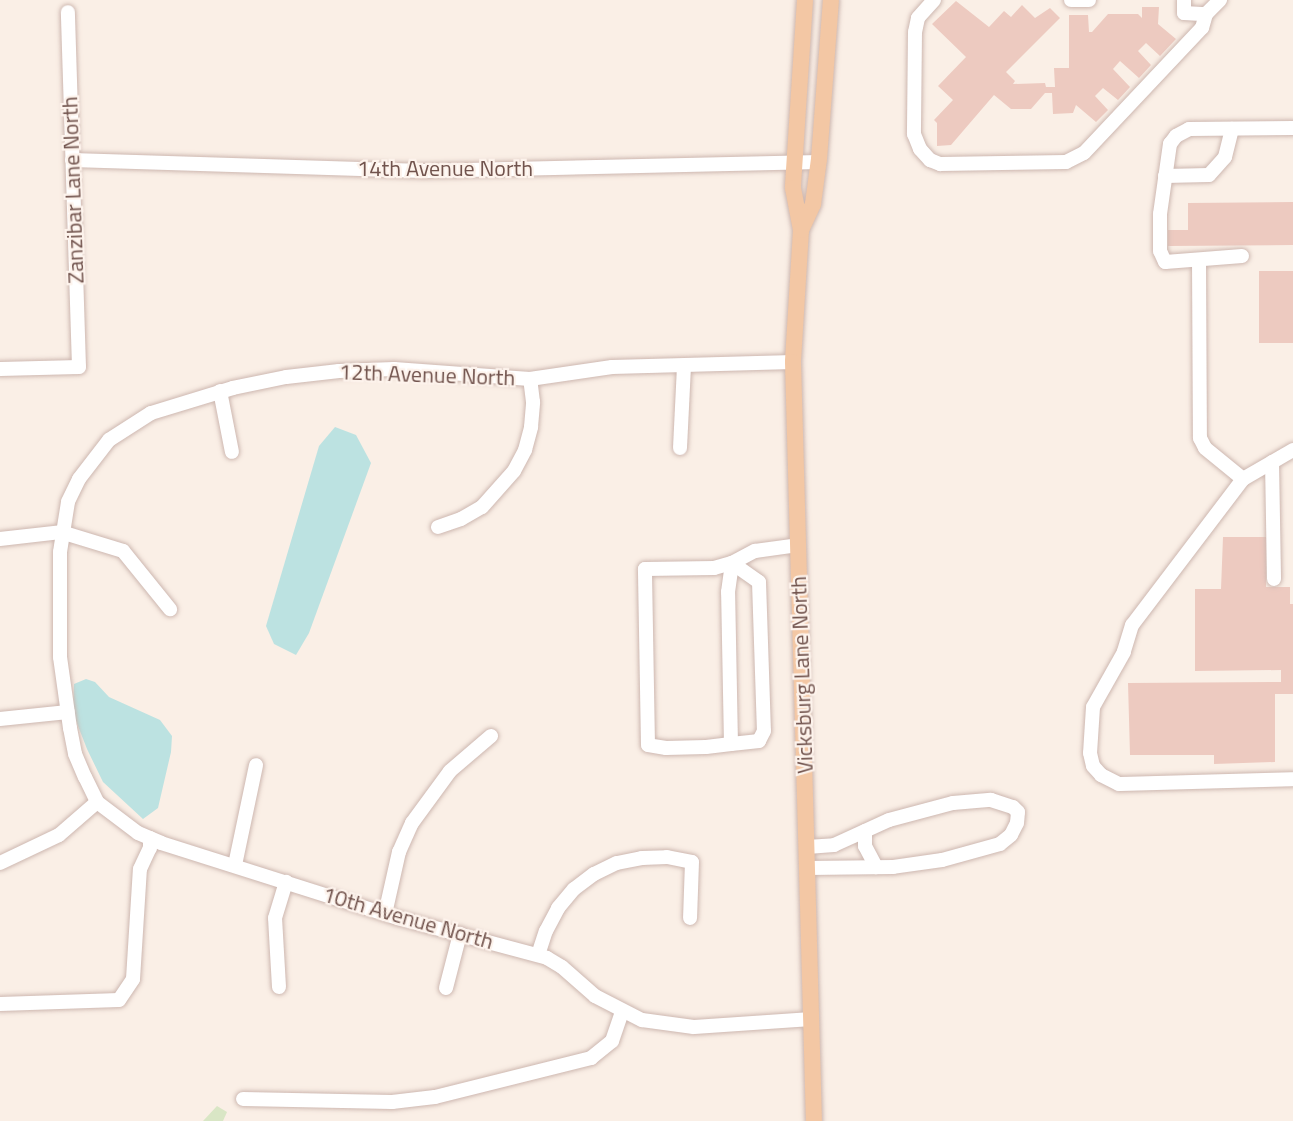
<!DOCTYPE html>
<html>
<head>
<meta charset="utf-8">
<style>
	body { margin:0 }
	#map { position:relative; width:1293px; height:1121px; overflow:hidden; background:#faefe6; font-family:"Titillium Web",sans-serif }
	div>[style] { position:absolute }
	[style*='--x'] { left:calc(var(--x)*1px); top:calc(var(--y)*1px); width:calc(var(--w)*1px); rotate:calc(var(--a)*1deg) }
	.green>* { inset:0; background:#d9e6c5 }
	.water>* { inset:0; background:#bce2e1 }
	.building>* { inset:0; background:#edcac0; transform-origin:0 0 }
	.roads { filter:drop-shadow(0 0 2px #cdb7b0) drop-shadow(0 0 2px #cdb7b0) }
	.minor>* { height:14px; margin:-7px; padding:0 7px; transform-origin:7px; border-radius:7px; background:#fff }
	.major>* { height:16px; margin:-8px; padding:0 8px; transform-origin:8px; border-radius:8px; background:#f3c7a4 }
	span { translate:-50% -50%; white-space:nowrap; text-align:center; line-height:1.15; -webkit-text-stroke:4.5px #fdf3ec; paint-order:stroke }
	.street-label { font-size:22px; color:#71534d }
</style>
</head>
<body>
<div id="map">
	<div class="green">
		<div style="clip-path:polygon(217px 1106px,227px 1112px,223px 1121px,203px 1121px)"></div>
	</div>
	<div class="water">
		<div style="clip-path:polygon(335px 427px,356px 435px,371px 463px,309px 633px,296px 655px,274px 644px,266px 626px,319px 446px)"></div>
		<div style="clip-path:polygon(86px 679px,95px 682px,109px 697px,160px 720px,172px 736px,171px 752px,158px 808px,143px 819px,103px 782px,87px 749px,73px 713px,74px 684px)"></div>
	</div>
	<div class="building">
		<div style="clip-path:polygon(956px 1px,989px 27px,1004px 11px,1011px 17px,1022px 5px,1035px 18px,1050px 8px,1060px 18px,1006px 72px,1015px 81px,1013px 84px,1045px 83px,1046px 87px,1055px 87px,1054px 68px,1069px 68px,1069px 15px,1088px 15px,1089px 32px,1092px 32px,1108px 14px,1138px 14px,1142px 18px,1142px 7px,1159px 7px,1158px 24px,1176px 39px,1160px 56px,1146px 43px,1138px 51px,1151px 65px,1139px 78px,1120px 61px,1113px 69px,1130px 87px,1118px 100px,1103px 88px,1095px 96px,1108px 110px,1096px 122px,1076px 105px,1073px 113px,1053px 114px,1052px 93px,1045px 93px,1031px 109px,1011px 109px,994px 95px,951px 145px,937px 146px,937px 123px,934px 120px,953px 100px,938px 86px,966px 57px,932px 24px)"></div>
		<div style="clip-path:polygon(1293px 202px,1293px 245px,1168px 246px,1168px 230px,1188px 230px,1188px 203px)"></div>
		<div style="left:1259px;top:271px;width:34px;height:72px"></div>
		<div style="clip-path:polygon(1223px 537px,1266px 537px,1266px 587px,1290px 587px,1290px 604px,1293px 604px,1293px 694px,1275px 694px,1275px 762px,1214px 764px,1214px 755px,1130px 755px,1128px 683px,1281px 682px,1281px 670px,1195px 671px,1195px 589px,1221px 589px)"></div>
	</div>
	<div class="roads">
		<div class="minor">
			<div style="--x:934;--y:0;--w:24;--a:132"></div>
			<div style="--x:918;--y:18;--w:14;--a:102"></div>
			<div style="--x:915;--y:32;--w:102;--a:90.6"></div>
			<div style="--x:914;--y:134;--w:16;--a:68"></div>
			<div style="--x:920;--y:149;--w:15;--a:48"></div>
			<div style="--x:930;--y:160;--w:11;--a:22"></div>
			<div style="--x:940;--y:164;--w:126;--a:-0.9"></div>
			<div style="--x:1066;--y:162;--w:20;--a:-27"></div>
			<div style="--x:1084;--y:153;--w:172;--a:-46.7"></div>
			<div style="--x:1202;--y:28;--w:15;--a:-74"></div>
			<div style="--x:1206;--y:14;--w:20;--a:-45"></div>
			<div style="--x:1071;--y:0;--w:18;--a:0"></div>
			<div style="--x:1184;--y:0;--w:13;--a:90"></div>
			<div style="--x:1184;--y:13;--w:22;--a:3"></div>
			<div style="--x:72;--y:160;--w:352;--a:1.8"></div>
			<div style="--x:424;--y:171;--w:395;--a:-1.3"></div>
			<div style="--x:1165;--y:176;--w:44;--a:-1.3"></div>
			<div style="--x:1209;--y:175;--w:24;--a:-48"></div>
			<div style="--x:1225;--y:157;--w:29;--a:-76"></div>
			<div style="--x:1242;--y:256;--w:77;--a:175.5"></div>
			<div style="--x:1165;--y:262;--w:12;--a:-114"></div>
			<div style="--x:1160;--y:251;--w:37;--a:-90"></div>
			<div style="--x:1160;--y:214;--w:71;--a:-81.9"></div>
			<div style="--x:1170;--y:144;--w:10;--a:-53"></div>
			<div style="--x:1176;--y:136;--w:15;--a:-28"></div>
			<div style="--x:1189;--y:129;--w:104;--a:-0.6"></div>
			<div style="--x:1199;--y:260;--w:178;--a:89.7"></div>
			<div style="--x:1200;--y:438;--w:11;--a:63"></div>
			<div style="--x:1205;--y:448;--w:49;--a:39.2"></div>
			<div style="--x:793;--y:362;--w:181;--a:178.4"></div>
			<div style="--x:612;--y:367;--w:83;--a:171.7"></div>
			<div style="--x:530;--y:379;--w:136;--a:-175.8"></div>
			<div style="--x:394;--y:369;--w:55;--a:177.9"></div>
			<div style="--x:339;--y:371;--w:53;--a:173.5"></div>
			<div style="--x:286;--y:377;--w:54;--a:168.3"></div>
			<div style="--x:233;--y:388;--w:86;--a:163"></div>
			<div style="--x:151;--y:413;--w:50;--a:147.3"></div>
			<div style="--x:109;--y:440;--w:49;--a:127.6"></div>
			<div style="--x:79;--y:479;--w:25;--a:116"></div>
			<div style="--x:68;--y:502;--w:51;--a:99.1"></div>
			<div style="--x:60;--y:552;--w:105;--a:90"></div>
			<div style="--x:60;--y:657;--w:72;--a:82"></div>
			<div style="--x:70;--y:728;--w:26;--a:79"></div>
			<div style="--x:75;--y:754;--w:25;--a:67"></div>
			<div style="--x:85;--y:777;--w:28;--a:64"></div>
			<div style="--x:97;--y:802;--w:51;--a:37.1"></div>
			<div style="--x:138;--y:833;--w:25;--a:23"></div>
			<div style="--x:161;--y:843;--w:249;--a:17.6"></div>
			<div style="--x:398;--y:918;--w:154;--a:15"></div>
			<div style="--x:547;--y:958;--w:17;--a:31"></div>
			<div style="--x:562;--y:967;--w:44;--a:41.3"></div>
			<div style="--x:595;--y:996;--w:53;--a:27.1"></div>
			<div style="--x:642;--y:1020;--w:52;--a:7.7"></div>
			<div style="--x:694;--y:1027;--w:118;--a:-3.9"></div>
			<div style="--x:0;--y:369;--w:79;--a:-1.5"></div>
			<div style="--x:79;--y:367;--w:355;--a:-91.8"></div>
			<div style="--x:220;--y:391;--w:62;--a:78.9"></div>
			<div style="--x:680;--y:448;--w:83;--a:-87.2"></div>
			<div style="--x:1293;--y:450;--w:58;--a:149.9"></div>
			<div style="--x:1243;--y:479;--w:183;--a:127.2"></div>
			<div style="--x:1132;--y:625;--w:28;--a:107"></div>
			<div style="--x:1124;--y:652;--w:63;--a:119.4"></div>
			<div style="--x:1093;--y:707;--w:46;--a:93.7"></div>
			<div style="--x:1090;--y:753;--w:13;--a:77"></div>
			<div style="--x:1093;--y:766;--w:12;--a:48"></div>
			<div style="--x:1101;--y:775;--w:20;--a:27"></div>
			<div style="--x:1119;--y:784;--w:174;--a:-1.6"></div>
			<div style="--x:1272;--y:462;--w:117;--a:89"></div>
			<div style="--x:438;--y:527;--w:24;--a:-19"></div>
			<div style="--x:461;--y:519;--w:24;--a:-30"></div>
			<div style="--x:482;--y:507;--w:48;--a:-48.4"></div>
			<div style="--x:514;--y:471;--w:24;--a:-62"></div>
			<div style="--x:525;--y:450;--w:24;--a:-75"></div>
			<div style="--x:531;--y:427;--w:25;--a:-85"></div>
			<div style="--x:533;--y:402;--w:23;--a:-97"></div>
			<div style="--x:0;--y:539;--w:61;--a:-6.5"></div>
			<div style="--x:61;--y:532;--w:65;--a:17"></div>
			<div style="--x:123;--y:551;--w:75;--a:51"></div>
			<div style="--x:0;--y:719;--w:68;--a:-5.9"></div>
			<div style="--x:731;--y:744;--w:152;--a:-91.1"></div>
			<div style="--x:728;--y:592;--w:29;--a:-82"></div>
			<div style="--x:732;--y:563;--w:33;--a:35"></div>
			<div style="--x:759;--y:582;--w:149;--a:88.1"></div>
			<div style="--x:764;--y:731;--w:11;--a:117"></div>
			<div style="--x:759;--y:741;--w:28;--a:174"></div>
			<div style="--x:731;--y:744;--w:25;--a:173"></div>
			<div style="--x:706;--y:747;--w:40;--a:178.6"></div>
			<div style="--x:666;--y:748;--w:18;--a:-171"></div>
			<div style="--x:648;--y:745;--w:176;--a:-91"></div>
			<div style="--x:645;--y:569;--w:69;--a:-0.8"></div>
			<div style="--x:714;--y:568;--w:19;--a:-16"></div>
			<div style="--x:732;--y:563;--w:26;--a:-28"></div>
			<div style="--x:755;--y:551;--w:43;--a:-7.9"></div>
			<div style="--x:865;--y:831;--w:15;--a:90"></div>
			<div style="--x:865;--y:846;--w:24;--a:62"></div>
			<div style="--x:807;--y:847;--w:27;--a:-4"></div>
			<div style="--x:834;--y:845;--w:60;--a:-24.4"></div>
			<div style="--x:889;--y:820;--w:66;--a:-14.9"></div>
			<div style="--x:953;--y:803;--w:38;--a:-5"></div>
			<div style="--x:991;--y:800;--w:23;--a:18"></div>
			<div style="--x:1013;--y:807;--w:7;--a:45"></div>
			<div style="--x:1018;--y:812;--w:11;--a:95"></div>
			<div style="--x:1017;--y:823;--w:13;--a:117"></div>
			<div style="--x:1011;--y:835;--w:14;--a:141"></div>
			<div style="--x:1000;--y:844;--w:60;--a:164.6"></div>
			<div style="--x:942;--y:860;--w:49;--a:171.9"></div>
			<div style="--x:893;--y:867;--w:85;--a:179.3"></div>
			<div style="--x:0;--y:863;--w:65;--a:-25.4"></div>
			<div style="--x:59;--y:835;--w:50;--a:-41"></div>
			<div style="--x:235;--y:865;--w:102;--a:-78.1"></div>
			<div style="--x:385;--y:914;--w:64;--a:-77.3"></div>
			<div style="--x:399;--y:852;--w:32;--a:-66"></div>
			<div style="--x:412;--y:823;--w:64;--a:-53.8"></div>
			<div style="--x:450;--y:771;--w:54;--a:-40.5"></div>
			<div style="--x:538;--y:955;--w:25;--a:-72"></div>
			<div style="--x:546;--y:931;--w:26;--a:-62"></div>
			<div style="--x:558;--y:908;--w:25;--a:-50"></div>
			<div style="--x:574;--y:889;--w:25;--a:-37"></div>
			<div style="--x:594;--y:874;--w:25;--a:-26"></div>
			<div style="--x:617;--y:863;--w:25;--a:-11"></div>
			<div style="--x:642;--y:858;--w:25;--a:-2"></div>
			<div style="--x:667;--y:857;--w:25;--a:11"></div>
			<div style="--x:692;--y:862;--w:56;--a:92"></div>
			<div style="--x:279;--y:987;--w:69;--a:-93.3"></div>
			<div style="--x:275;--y:918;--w:38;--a:-73"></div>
			<div style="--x:446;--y:988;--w:56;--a:-75.5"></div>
			<div style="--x:0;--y:1004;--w:119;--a:-1.9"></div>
			<div style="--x:119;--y:1000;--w:25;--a:-56"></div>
			<div style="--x:133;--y:979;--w:110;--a:-86.4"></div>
			<div style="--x:140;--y:869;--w:23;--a:-65"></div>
			<div style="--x:150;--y:848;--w:10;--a:-90"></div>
			<div style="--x:243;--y:1099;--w:149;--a:1.2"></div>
			<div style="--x:392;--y:1102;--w:43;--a:-6.6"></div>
			<div style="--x:435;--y:1097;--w:161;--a:-14"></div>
			<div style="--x:591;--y:1058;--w:27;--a:-39"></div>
			<div style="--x:612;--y:1041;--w:31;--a:-71"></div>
		</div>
		<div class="major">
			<div style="--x:805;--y:0;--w:188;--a:93.7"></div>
			<div style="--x:793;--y:188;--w:43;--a:79.2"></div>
			<div style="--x:801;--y:230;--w:132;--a:93.5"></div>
			<div style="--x:793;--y:362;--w:759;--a:88.42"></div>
			<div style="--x:801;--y:230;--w:29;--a:-65"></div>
			<div style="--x:813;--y:204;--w:45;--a:-82.4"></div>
			<div style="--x:819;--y:159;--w:159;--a:-85.7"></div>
		</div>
	</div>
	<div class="street-label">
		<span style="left:445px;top:169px">14th Avenue North</span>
		<span style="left:73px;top:190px;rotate:-92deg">Zanzibar Lane North</span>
		<span style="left:427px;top:375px;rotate:2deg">12th Avenue North</span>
		<span style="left:802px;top:675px;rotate:-92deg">Vicksburg Lane North</span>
		<span style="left:408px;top:918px;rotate:16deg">10th Avenue North</span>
	</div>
</div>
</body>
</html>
